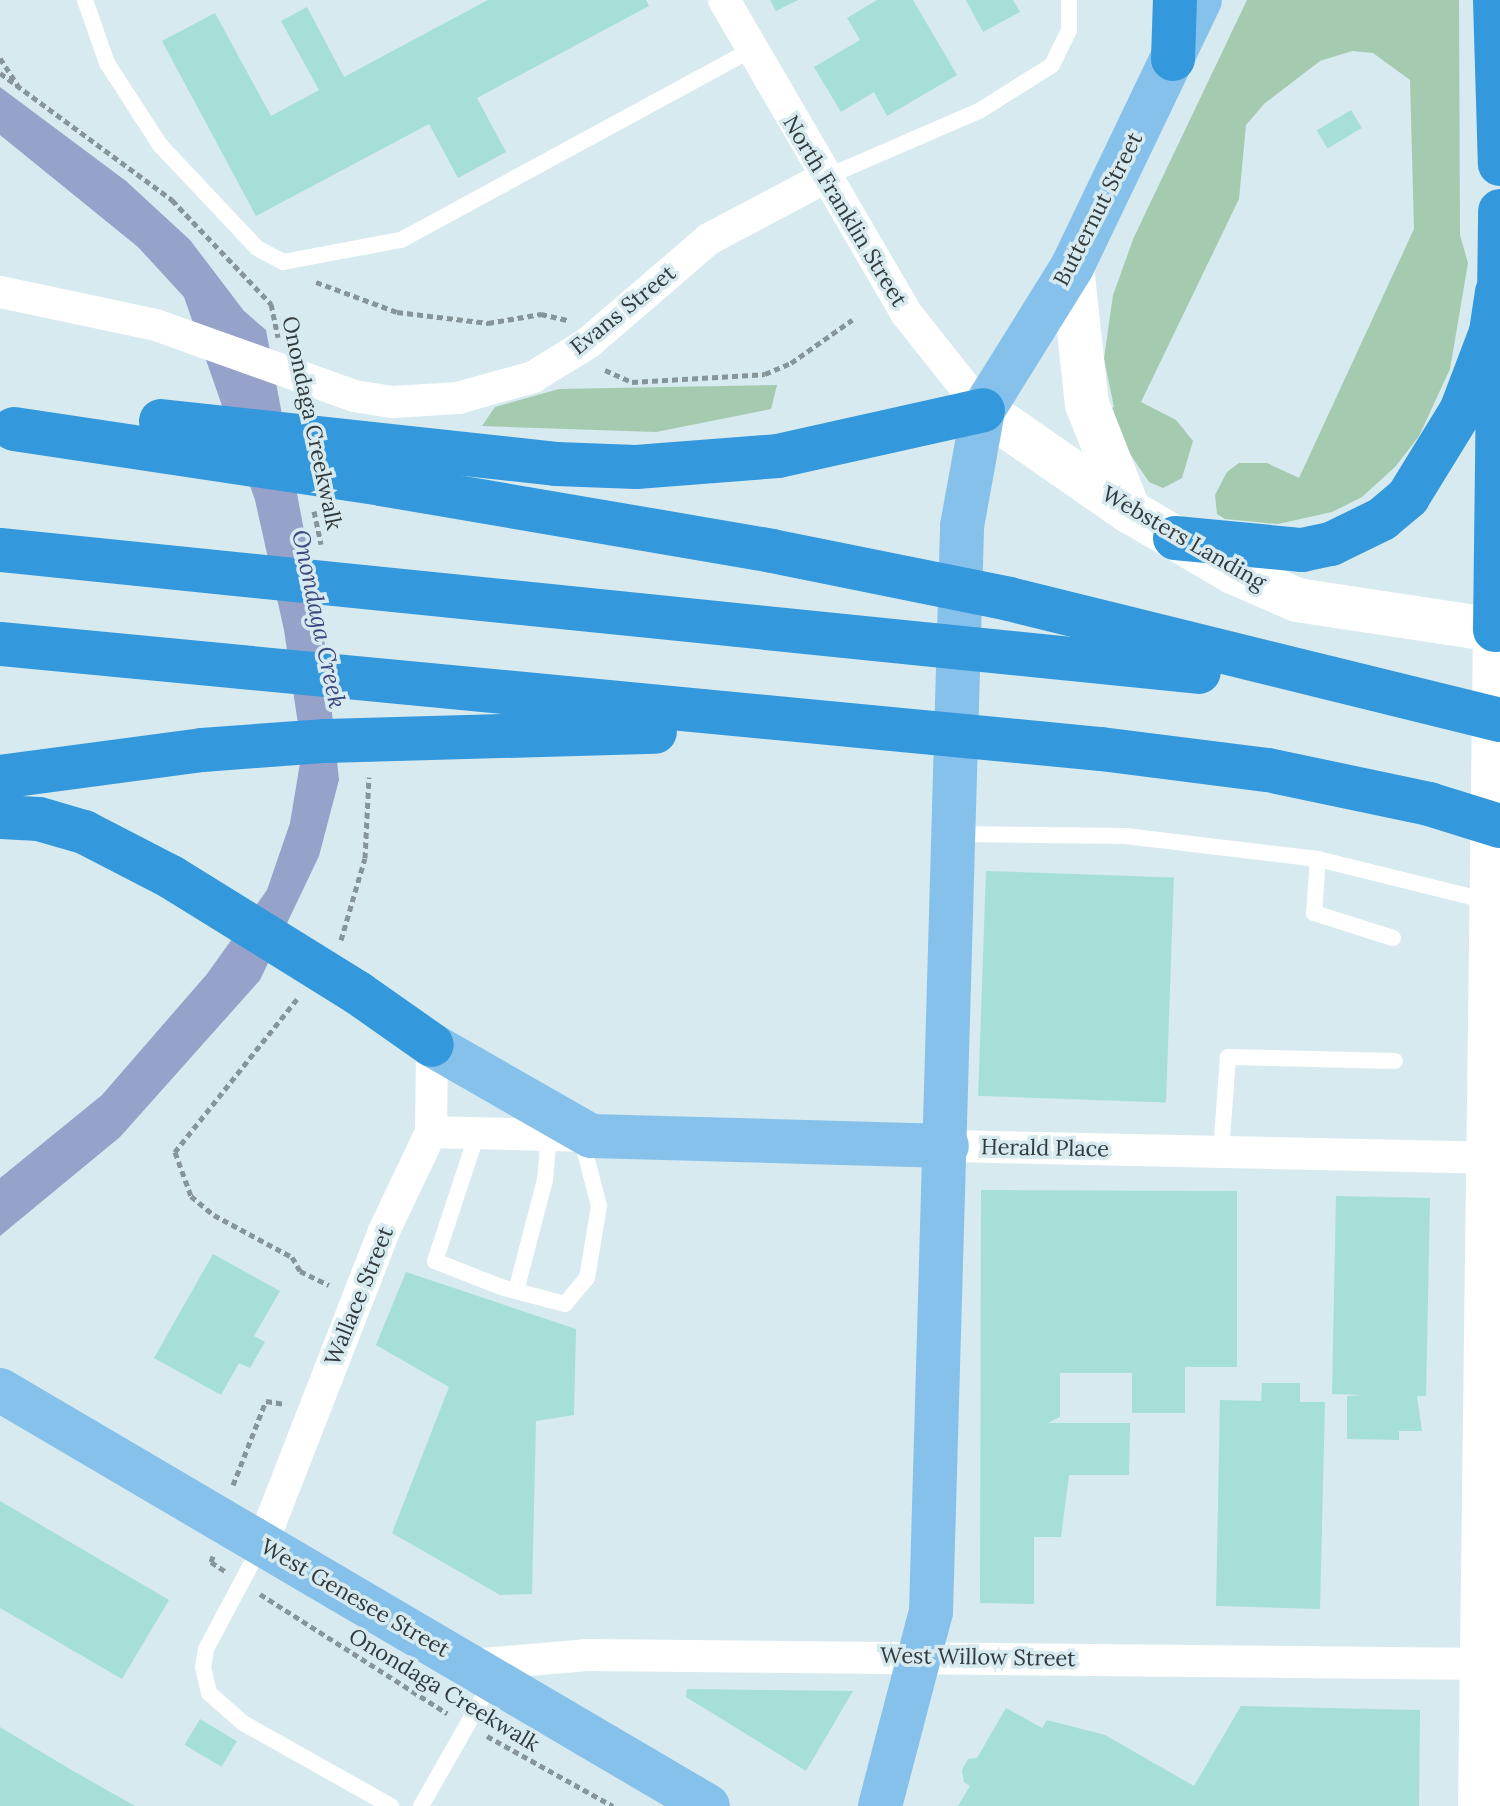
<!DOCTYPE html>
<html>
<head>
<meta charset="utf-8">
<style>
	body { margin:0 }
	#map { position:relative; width:1500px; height:1806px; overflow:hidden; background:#d7eaef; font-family:Lora,serif }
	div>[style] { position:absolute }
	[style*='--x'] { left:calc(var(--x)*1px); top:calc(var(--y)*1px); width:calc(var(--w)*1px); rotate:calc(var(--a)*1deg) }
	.green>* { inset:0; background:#a4caaf }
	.water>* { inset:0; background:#97a2cb }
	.building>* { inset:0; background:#a5dfd5; transform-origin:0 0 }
	.path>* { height:5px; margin-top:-2.5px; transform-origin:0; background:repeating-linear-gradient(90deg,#879598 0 6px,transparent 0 10px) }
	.lane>* { height:16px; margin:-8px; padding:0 8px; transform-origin:8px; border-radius:8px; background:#fff }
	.street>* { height:32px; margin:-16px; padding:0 16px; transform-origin:16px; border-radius:16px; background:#fff }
	.secondary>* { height:44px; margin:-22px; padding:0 22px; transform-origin:22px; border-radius:22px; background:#fff }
	.primary>* { height:44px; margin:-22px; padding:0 22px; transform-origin:22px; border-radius:22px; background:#85c1ea }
	.highway>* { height:44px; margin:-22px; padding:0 22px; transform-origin:22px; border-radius:22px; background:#3398dc }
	span { translate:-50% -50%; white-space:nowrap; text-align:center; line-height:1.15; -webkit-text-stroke:7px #d7eaef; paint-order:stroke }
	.street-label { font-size:22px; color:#323a3c }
	.water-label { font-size:24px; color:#3e4a7f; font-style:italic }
</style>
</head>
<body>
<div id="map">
	<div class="green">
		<div style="clip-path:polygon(1247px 0,1459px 0,1460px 235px,1468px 263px,1450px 369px,1419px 436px,1395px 467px,1362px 497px,1332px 512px,1278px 524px,1225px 519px,1217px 514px,1215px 495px,1227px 472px,1239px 463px,1267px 463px,1299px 478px,1414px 229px,1410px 80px,1373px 53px,1352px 51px,1320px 61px,1265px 103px,1246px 125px,1239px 199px,1141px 402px,1176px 420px,1193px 441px,1182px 478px,1163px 488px,1149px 482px,1103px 414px,1114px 407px,1104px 359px,1113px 295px,1134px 237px)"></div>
		<div style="clip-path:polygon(777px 385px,771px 409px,656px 432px,482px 426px,495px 407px,559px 389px)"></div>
	</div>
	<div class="water">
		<div style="clip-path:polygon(0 87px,126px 181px,190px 240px,244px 311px,266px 330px,324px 636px,339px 780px,319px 856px,260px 980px,120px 1137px,0 1236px,0 1178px,102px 1095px,207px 974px,267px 890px,290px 823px,302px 751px,284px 630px,255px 500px,184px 297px,138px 247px,0 135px)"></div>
	</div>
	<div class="building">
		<div style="clip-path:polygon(488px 0,646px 0,649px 6px,477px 98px,506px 152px,458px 178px,429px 124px,256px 216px,162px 41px,215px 13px,271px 116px,319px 90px,281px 21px,307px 7px,344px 77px)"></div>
		<div style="clip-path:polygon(770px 0,798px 0,776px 11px)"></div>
		<div style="clip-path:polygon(877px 0,913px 0,957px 75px,887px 116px,874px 92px,841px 112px,814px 67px,860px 40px,847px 18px)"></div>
		<div style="clip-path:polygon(966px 0,1013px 0,1020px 12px,983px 32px)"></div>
		<div style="left:1351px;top:110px;width:21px;height:40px;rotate:59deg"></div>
		<div style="left:986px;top:871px;width:188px;height:225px;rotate:2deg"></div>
		<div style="clip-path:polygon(981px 1190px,1237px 1191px,1237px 1367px,1185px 1367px,1185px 1413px,1132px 1413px,1132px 1373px,1060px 1373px,1060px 1417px,1048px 1423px,1130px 1423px,1129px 1475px,1069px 1475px,1061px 1537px,1034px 1537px,1034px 1604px,980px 1603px)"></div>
		<div style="clip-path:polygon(1336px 1196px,1430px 1198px,1426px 1396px,1417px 1396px,1422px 1431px,1399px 1431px,1399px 1440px,1347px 1439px,1347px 1396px,1365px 1395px,1332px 1394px)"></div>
		<div style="clip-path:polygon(213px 1254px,280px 1291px,254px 1336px,265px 1342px,250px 1368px,239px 1363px,221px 1395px,154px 1358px)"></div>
		<div style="clip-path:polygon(406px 1272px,576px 1329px,574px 1415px,536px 1421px,532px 1594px,500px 1595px,392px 1533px,449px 1387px,376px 1345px)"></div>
		<div style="clip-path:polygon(1262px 1383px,1300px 1383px,1300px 1402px,1325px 1402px,1320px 1609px,1216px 1606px,1220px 1400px,1261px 1401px)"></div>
		<div style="clip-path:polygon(0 1501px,169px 1600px,122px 1679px,0 1608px)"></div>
		<div style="clip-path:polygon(687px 1689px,853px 1691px,806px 1771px,686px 1697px)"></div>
		<div style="clip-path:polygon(1241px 1706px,1420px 1710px,1419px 1806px,958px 1806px,970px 1786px,964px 1782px,962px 1770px,968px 1759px,977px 1758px,1006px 1708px,1042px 1728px,1047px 1720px,1105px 1735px,1194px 1786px)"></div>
		<div style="left:200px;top:1719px;width:43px;height:30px;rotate:31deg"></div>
		<div style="clip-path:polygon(0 1727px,68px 1768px,135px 1806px,0 1806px)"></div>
	</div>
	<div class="path">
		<div style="--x:0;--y:58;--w:33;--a:57"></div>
		<div style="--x:0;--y:73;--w:214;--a:36.4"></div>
		<div style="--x:172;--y:200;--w:144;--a:46.4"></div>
		<div style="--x:271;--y:304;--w:34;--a:78"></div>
		<div style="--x:316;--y:282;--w:86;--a:20.3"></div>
		<div style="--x:397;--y:312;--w:92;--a:6.9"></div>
		<div style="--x:488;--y:323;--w:54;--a:-9.6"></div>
		<div style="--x:541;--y:314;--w:28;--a:13"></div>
		<div style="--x:605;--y:370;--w:30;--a:24"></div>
		<div style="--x:632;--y:382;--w:133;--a:-3.4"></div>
		<div style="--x:765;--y:374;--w:28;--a:-23"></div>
		<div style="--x:791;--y:363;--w:75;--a:-35.2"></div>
		<div style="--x:314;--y:511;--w:34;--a:78"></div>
		<div style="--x:341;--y:940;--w:85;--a:-73.7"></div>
		<div style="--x:365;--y:858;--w:81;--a:-87.2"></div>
		<div style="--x:297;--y:999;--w:196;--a:128.6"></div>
		<div style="--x:175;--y:1152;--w:47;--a:70"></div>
		<div style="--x:191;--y:1196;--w:30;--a:40"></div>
		<div style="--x:214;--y:1215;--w:89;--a:28.3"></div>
		<div style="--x:292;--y:1257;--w:16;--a:60"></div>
		<div style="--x:300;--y:1271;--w:32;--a:26"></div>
		<div style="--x:233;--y:1485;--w:90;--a:-68.6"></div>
		<div style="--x:266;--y:1401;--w:19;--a:9"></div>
		<div style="--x:213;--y:1556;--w:6;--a:108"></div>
		<div style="--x:211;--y:1562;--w:17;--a:33"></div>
		<div style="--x:260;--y:1594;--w:222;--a:32.5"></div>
		<div style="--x:487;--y:1736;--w:144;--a:29.1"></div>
	</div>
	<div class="lane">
		<div style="--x:85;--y:0;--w:67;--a:70.8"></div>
		<div style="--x:107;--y:63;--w:98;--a:57.1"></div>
		<div style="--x:160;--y:145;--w:141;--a:46.7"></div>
		<div style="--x:257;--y:248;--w:30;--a:28"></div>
		<div style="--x:283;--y:262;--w:120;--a:-10.6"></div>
		<div style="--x:401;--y:240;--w:396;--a:-28.5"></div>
		<div style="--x:824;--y:178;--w:169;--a:-23.4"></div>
		<div style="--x:979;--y:111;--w:86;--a:-32.2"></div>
		<div style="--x:1052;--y:65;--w:39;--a:-64"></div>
		<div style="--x:1069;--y:30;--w:30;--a:-90"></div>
		<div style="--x:954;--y:834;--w:171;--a:0.7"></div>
		<div style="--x:1125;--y:836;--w:194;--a:6.8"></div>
		<div style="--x:1393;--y:938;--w:83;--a:-162.4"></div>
		<div style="--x:1314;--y:913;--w:54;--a:-85.8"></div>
		<div style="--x:1318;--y:859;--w:175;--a:13.9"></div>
		<div style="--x:477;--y:1134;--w:134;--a:108.3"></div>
		<div style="--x:435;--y:1261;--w:71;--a:21.5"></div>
		<div style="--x:501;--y:1287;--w:66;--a:14.9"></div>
		<div style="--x:565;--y:1304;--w:34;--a:-50"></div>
		<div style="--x:587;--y:1278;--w:73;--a:-80.5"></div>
		<div style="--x:599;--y:1206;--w:71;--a:-104.6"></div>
		<div style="--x:1221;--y:1152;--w:95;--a:-85.8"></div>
		<div style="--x:1228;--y:1057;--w:167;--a:1.4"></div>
		<div style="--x:516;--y:1291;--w:115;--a:-75.4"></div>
		<div style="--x:545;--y:1180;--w:45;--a:-84.9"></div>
		<div style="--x:262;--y:1544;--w:119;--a:118.1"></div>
		<div style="--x:206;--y:1649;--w:18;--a:99"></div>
		<div style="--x:203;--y:1667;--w:27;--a:77"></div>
		<div style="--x:209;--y:1693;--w:45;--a:41.4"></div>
		<div style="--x:243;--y:1723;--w:170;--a:29.3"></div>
		<div style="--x:421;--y:1806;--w:145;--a:-60.3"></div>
	</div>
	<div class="street">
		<div style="--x:724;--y:0;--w:362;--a:59.8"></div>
		<div style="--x:906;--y:313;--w:124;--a:51.6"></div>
		<div style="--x:0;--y:292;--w:159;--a:11.9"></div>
		<div style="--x:156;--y:325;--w:210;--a:19.7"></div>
		<div style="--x:354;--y:396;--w:39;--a:9"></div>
		<div style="--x:393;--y:402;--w:65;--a:-3.5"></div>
		<div style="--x:458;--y:398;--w:78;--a:-15.6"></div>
		<div style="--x:533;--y:377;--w:65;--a:-31.7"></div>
		<div style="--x:588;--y:343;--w:160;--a:-40.7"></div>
		<div style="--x:709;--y:239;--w:130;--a:-27.9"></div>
		<div style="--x:431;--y:1132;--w:157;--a:1.5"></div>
		<div style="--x:947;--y:1146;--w:553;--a:1.24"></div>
		<div style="--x:262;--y:1544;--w:336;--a:-68.7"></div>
		<div style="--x:384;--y:1231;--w:110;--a:-64.6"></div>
		<div style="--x:431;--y:1132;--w:87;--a:-89.3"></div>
		<div style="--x:471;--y:1665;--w:116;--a:-4.9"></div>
		<div style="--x:587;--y:1655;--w:898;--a:0.57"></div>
	</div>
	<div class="secondary">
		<div style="--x:1072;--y:267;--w:138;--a:83.8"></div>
		<div style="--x:1087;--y:404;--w:115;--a:68.6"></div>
		<div style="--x:983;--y:410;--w:178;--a:34.7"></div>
		<div style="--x:1129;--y:511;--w:121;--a:30.4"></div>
		<div style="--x:1233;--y:572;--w:70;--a:23.6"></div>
		<div style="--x:1297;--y:600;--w:200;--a:8.6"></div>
		<div style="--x:1495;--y:630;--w:1176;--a:90.73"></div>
	</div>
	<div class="primary">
		<div style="--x:432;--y:1045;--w:183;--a:29.8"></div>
		<div style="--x:591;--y:1136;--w:356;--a:1.6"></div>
		<div style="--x:0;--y:1390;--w:821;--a:30.44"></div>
		<div style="--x:880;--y:1806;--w:201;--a:-75.3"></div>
		<div style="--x:931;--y:1612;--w:1086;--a:-88.36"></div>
		<div style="--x:962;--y:526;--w:118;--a:-79.7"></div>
		<div style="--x:983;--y:410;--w:168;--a:-58.1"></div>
		<div style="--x:1072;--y:267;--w:296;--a:-64.4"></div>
	</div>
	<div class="highway">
		<div style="--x:1495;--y:0;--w:164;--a:88.3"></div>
		<div style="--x:1173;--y:59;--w:59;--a:-88.1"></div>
		<div style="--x:161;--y:421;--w:397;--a:6.2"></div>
		<div style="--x:556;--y:464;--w:80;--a:2.1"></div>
		<div style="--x:636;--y:467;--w:142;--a:-4.4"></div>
		<div style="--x:778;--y:456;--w:210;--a:-12.6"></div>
		<div style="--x:14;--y:429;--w:371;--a:8.5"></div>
		<div style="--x:381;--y:484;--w:397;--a:9.7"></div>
		<div style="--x:772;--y:551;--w:242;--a:11.4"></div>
		<div style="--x:1009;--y:599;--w:506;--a:13.84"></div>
		<div style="--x:1175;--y:538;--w:128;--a:5.4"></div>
		<div style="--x:1302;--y:550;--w:30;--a:-12"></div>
		<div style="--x:1331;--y:544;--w:57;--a:-26.1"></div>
		<div style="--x:1382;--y:519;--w:34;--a:-40"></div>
		<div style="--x:1408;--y:497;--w:101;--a:-58.4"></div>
		<div style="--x:1461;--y:411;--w:85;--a:-69.2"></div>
		<div style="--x:1491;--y:332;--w:40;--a:-81.5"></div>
		<div style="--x:0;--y:550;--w:1205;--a:5.81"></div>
		<div style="--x:1495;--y:630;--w:419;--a:-89.3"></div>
		<div style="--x:0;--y:644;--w:1106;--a:5.45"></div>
		<div style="--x:1101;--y:749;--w:168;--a:7.2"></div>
		<div style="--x:1268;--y:770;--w:165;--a:11.9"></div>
		<div style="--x:1429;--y:804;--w:74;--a:17.2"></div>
		<div style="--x:0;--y:777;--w:204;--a:-7.6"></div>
		<div style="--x:202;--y:750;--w:124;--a:-4.2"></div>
		<div style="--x:326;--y:741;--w:329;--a:-1.6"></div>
		<div style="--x:0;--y:817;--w:39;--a:3"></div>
		<div style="--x:39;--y:819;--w:47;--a:16.1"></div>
		<div style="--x:84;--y:832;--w:98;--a:27.3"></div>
		<div style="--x:171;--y:877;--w:220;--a:31.8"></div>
		<div style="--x:358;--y:993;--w:90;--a:35.1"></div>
	</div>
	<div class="street-label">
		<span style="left:1098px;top:209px;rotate:-63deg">Butternut Street</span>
		<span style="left:845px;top:211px;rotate:59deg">North Franklin Street</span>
		<span style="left:623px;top:310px;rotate:-39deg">Evans Street</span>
		<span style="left:312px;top:423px;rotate:78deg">Onondaga Creekwalk</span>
		<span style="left:1184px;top:538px;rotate:30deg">Websters Landing</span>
		<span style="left:1045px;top:1148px;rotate:1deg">Herald Place</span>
		<span style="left:359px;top:1296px;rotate:-68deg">Wallace Street</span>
		<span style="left:355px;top:1598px;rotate:30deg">West Genesee Street</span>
		<span style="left:978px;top:1657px;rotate:1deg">West Willow Street</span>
		<span style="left:444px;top:1690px;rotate:31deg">Onondaga Creekwalk</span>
	</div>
	<div class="water-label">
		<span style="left:319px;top:619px;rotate:78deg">Onondaga Creek</span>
	</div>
</div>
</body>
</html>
